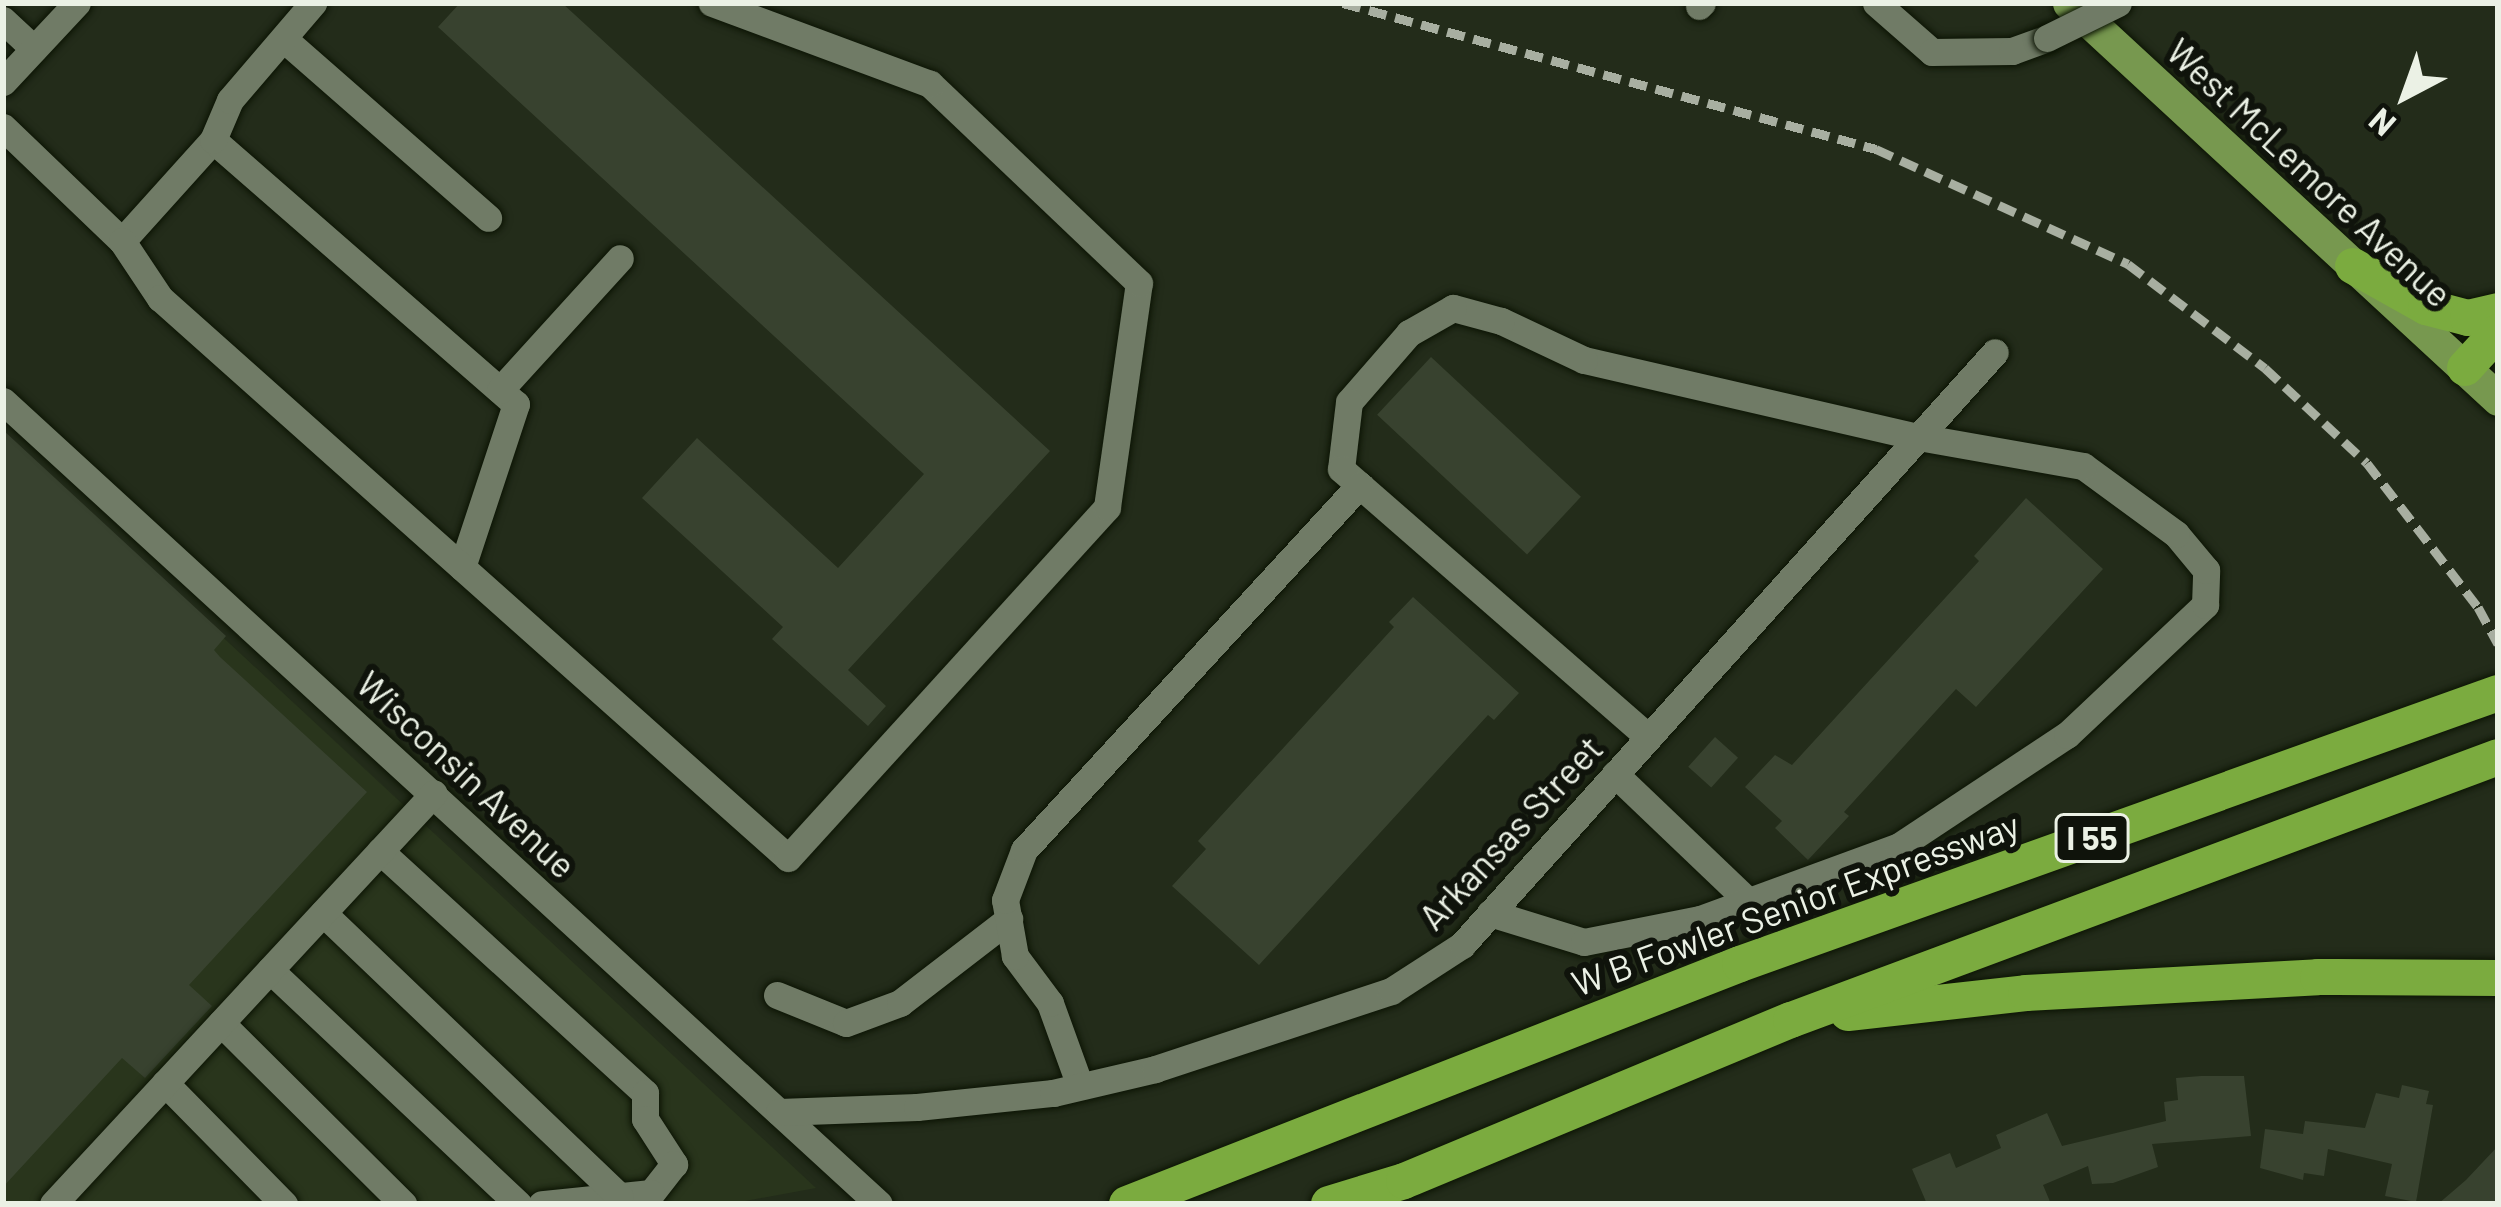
<!DOCTYPE html>
<html>
<head>
<meta charset="utf-8">
<style>
	body { margin:0 }
	#map { position:relative; width:2501px; height:1207px; overflow:hidden; background:#232c1a; font-family:Barlow,sans-serif }
	div>[style] { position:absolute }
	[style*='--x'] { left:calc(var(--x)*1px); top:calc(var(--y)*1px); width:calc(var(--w)*1px); rotate:calc(var(--a)*1deg) }
	.built>* { inset:0; background:#29351c }
	.building>* { inset:0; background:#38422f; transform-origin:0 0 }
	.roads { filter:drop-shadow(0 0 3px #0c1404) drop-shadow(0 0 3px #0c1404) }
	.minor>* { height:27px; margin:-13.5px; padding:0 13.5px; transform-origin:13.5px; border-radius:13.5px; background:#707b66 }
	.major>* { height:33px; margin:-16.5px; padding:0 16.5px; transform-origin:16.5px; border-radius:16.5px; background:#77984f }
	.highway>* { height:36px; margin:-18px; padding:0 18px; transform-origin:18px; border-radius:18px; background:#7bab3f }
	.rail>* { height:9px; margin-top:-4.5px; transform-origin:0; background:repeating-linear-gradient(90deg,#a8afa1 0 18px,transparent 0 27px) }
	.bridges { filter:drop-shadow(0 0 3px #0c1404) drop-shadow(0 0 3px #0c1404) }
	.minor-bridge>* { height:27px; margin:-13.5px; padding:0 13.5px; transform-origin:13.5px; border-radius:13.5px; background:#707b66 }
	span { translate:-50% -50%; white-space:nowrap; text-align:center; line-height:1.15; -webkit-text-stroke:12px #0f130b; paint-order:stroke }
	.shield-label span { padding:3px 9px; background:#0f130b; border:3px solid; border-radius:9px; -webkit-text-stroke-width:0 }
	.shield-label { font-size:33px; color:#ebf1e5; font-weight:700 }
	.street-label { font-size:36px; color:#ebf1e5 }
	.frame { position:absolute; inset:0; border:6px solid #ebf1e5; pointer-events:none }
	.north { position:absolute; left:2345px; top:36px; width:120px; height:120px; -webkit-text-stroke:9px #0f130b; paint-order:stroke; rotate:221deg; font-size:33px; font-weight:700; line-height:48px; text-align:center; color:#ebf1e5 }
	.north::after { content:''; display:block; margin:auto; width:42px; height:54px; background:#ebf1e5; clip-path:polygon(50% 0,100% 100%,50% 72%,0 100%) }
</style>
</head>
<body>
<div id="map">
	<div class="built">
		<div style="clip-path:polygon(3px 433px,816px 1188px,729px 1204px,3px 1204px)"></div>
	</div>
	<div class="building">
		<div style="clip-path:polygon(460px 3px,562px 3px,1050px 451px,848px 670px,886px 706px,868px 726px,772px 639px,783px 627px,642px 498px,697px 438px,838px 568px,924px 474px,438px 27px)"></div>
		<div style="left:1431px;top:357px;width:205px;height:79px;rotate:43deg"></div>
		<div style="clip-path:polygon(3px 430px,226px 636px,214px 650px,220px 657px,367px 792px,189px 985px,212px 1006px,145px 1078px,122px 1058px,3px 1187px)"></div>
		<div style="clip-path:polygon(2026px 498px,2103px 569px,1976px 707px,1956px 689px,1844px 812px,1849px 816px,1808px 860px,1775px 828px,1782px 821px,1745px 787px,1775px 755px,1792px 765px,1979px 561px,1974px 556px)"></div>
		<div style="clip-path:polygon(1413px 597px,1519px 693px,1494px 720px,1488px 715px,1259px 965px,1172px 886px,1206px 849px,1198px 841px,1394px 627px,1389px 622px)"></div>
		<div style="left:1715px;top:737px;width:31px;height:40px;rotate:42deg"></div>
		<div style="clip-path:polygon(2201px 1076px,2244px 1076px,2251px 1136px,2152px 1144px,2158px 1167px,2113px 1183px,2092px 1184px,2088px 1166px,2043px 1185px,2051px 1204px,1927px 1204px,1912px 1169px,1950px 1153px,1956px 1168px,2001px 1148px,1996px 1135px,2047px 1113px,2062px 1146px,2166px 1121px,2164px 1102px,2178px 1100px,2176px 1078px)"></div>
		<div style="clip-path:polygon(2402px 1085px,2429px 1091px,2426px 1104px,2433px 1105px,2416px 1202px,2385px 1196px,2392px 1164px,2328px 1149px,2324px 1176px,2304px 1173px,2303px 1180px,2260px 1168px,2265px 1129px,2303px 1134px,2305px 1121px,2365px 1128px,2376px 1093px,2399px 1098px)"></div>
		<div style="clip-path:polygon(2498px 1146px,2498px 1204px,2438px 1204px,2466px 1180px)"></div>
	</div>
	<div class="roads">
		<div class="minor">
			<div style="--x:1876;--y:3;--w:74;--a:41.2"></div>
			<div style="--x:1932;--y:52;--w:80;--a:-0.7"></div>
			<div style="--x:2012;--y:51;--w:37;--a:-20"></div>
			<div style="--x:1699;--y:6;--w:4;--a:-45"></div>
			<div style="--x:3;--y:20;--w:42;--a:43.1"></div>
			<div style="--x:285;--y:40;--w:270;--a:41.2"></div>
			<div style="--x:3;--y:82;--w:108;--a:-46.9"></div>
			<div style="--x:3;--y:127;--w:165;--a:43.8"></div>
			<div style="--x:122;--y:241;--w:136;--a:-48"></div>
			<div style="--x:213;--y:140;--w:402;--a:41.1"></div>
			<div style="--x:516;--y:404;--w:172;--a:108.3"></div>
			<div style="--x:213;--y:140;--w:43;--a:-67"></div>
			<div style="--x:230;--y:100;--w:128;--a:-49.4"></div>
			<div style="--x:122;--y:241;--w:69;--a:56.3"></div>
			<div style="--x:160;--y:298;--w:841;--a:41.72"></div>
			<div style="--x:788;--y:858;--w:474;--a:-47.7"></div>
			<div style="--x:1107;--y:507;--w:226;--a:-81.9"></div>
			<div style="--x:1139;--y:283;--w:289;--a:-136.4"></div>
			<div style="--x:930;--y:84;--w:233;--a:-159.6"></div>
			<div style="--x:500;--y:390;--w:178;--a:-47.7"></div>
			<div style="--x:3;--y:401;--w:1188;--a:42.51"></div>
			<div style="--x:1615;--y:774;--w:182;--a:43.7"></div>
			<div style="--x:380;--y:851;--w:359;--a:42.4"></div>
			<div style="--x:645;--y:1093;--w:26;--a:90"></div>
			<div style="--x:645;--y:1119;--w:54;--a:57.2"></div>
			<div style="--x:674;--y:1164;--w:37;--a:128"></div>
			<div style="--x:651;--y:1193;--w:110;--a:174.2"></div>
			<div style="--x:323;--y:913;--w:410;--a:43.7"></div>
			<div style="--x:1490;--y:913;--w:98;--a:17.1"></div>
			<div style="--x:1584;--y:942;--w:118;--a:-11.2"></div>
			<div style="--x:1700;--y:919;--w:212;--a:-20.1"></div>
			<div style="--x:1899;--y:846;--w:201;--a:-33.5"></div>
			<div style="--x:2067;--y:735;--w:190;--a:-43.3"></div>
			<div style="--x:2205;--y:605;--w:35;--a:-88"></div>
			<div style="--x:2206;--y:570;--w:47;--a:-129.8"></div>
			<div style="--x:2176;--y:534;--w:115;--a:-143.8"></div>
			<div style="--x:2083;--y:466;--w:168;--a:-170"></div>
			<div style="--x:1918;--y:437;--w:343;--a:-167"></div>
			<div style="--x:1584;--y:360;--w:92;--a:-154.8"></div>
			<div style="--x:1501;--y:321;--w:50;--a:-164.8"></div>
			<div style="--x:1453;--y:308;--w:51;--a:150.4"></div>
			<div style="--x:1409;--y:333;--w:91;--a:131"></div>
			<div style="--x:1349;--y:402;--w:67;--a:96.8"></div>
			<div style="--x:1341;--y:469;--w:408;--a:41.1"></div>
			<div style="--x:270;--y:970;--w:341;--a:43.3"></div>
			<div style="--x:777;--y:995;--w:74;--a:22.1"></div>
			<div style="--x:846;--y:1023;--w:58;--a:-20.3"></div>
			<div style="--x:900;--y:1003;--w:138;--a:-37.6"></div>
			<div style="--x:221;--y:1023;--w:257;--a:44.8"></div>
			<div style="--x:165;--y:1083;--w:170;--a:45.5"></div>
			<div style="--x:1080;--y:1086;--w:88;--a:-109.9"></div>
			<div style="--x:1050;--y:1003;--w:59;--a:-126.7"></div>
			<div style="--x:1015;--y:956;--w:57;--a:-100.1"></div>
			<div style="--x:1005;--y:900;--w:53;--a:-69.2"></div>
			<div style="--x:1024;--y:850;--w:496;--a:-47.4"></div>
			<div style="--x:779;--y:1112;--w:138;--a:-2.1"></div>
			<div style="--x:917;--y:1107;--w:137;--a:-5.9"></div>
			<div style="--x:1053;--y:1093;--w:105;--a:-13.2"></div>
			<div style="--x:1155;--y:1069;--w:249;--a:-18.3"></div>
			<div style="--x:1391;--y:991;--w:85;--a:-32.9"></div>
			<div style="--x:1462;--y:945;--w:797;--a:-48.05"></div>
			<div style="--x:53;--y:1204;--w:560;--a:-47.17"></div>
		</div>
		<div class="major">
			<div style="--x:2069;--y:3;--w:584;--a:42.71"></div>
		</div>
		<div class="highway">
			<div style="--x:2353;--y:266;--w:84;--a:29.3"></div>
			<div style="--x:2426;--y:307;--w:43;--a:14.7"></div>
			<div style="--x:2468;--y:318;--w:31;--a:-13"></div>
			<div style="--x:2465;--y:368;--w:49;--a:-47.5"></div>
			<div style="--x:1848;--y:1013;--w:179;--a:-6.4"></div>
			<div style="--x:2026;--y:993;--w:292;--a:-3.1"></div>
			<div style="--x:2318;--y:977;--w:180;--a:0.3"></div>
			<div style="--x:1127;--y:1204;--w:658;--a:-21.38"></div>
			<div style="--x:1740;--y:964;--w:805;--a:-19.67"></div>
			<div style="--x:1329;--y:1204;--w:78;--a:-17"></div>
			<div style="--x:1404;--y:1181;--w:419;--a:-22.6"></div>
			<div style="--x:1791;--y:1020;--w:754;--a:-20.4"></div>
		</div>
	</div>
	<div class="rail">
		<div style="--x:1343;--y:3;--w:553;--a:15.32"></div>
		<div style="--x:1876;--y:149;--w:277;--a:24.5"></div>
		<div style="--x:2128;--y:264;--w:172;--a:37.2"></div>
		<div style="--x:2265;--y:368;--w:139;--a:43"></div>
		<div style="--x:2367;--y:463;--w:182;--a:52.4"></div>
		<div style="--x:2478;--y:607;--w:42;--a:61.6"></div>
	</div>
	<div class="bridges">
		<div class="minor-bridge">
			<div style="--x:2047;--y:38;--w:79;--a:-26.2"></div>
		</div>
	</div>
	<div class="shield-label">
		<span style="left:2092px;top:838px">I 55</span>
	</div>
	<div class="street-label">
		<span style="left:2310px;top:172px;rotate:43deg">West McLemore Avenue</span>
		<span style="left:467px;top:774px;rotate:43deg">Wisconsin Avenue</span>
		<span style="left:1510px;top:832px;rotate:-47deg">Arkansas Street</span>
		<span style="left:1795px;top:903px;rotate:-20deg">W B Fowler Senior Expressway</span>
	</div>
	<div class="frame"></div>
	<div class="north">N</div>
</div>
</body>
</html>
